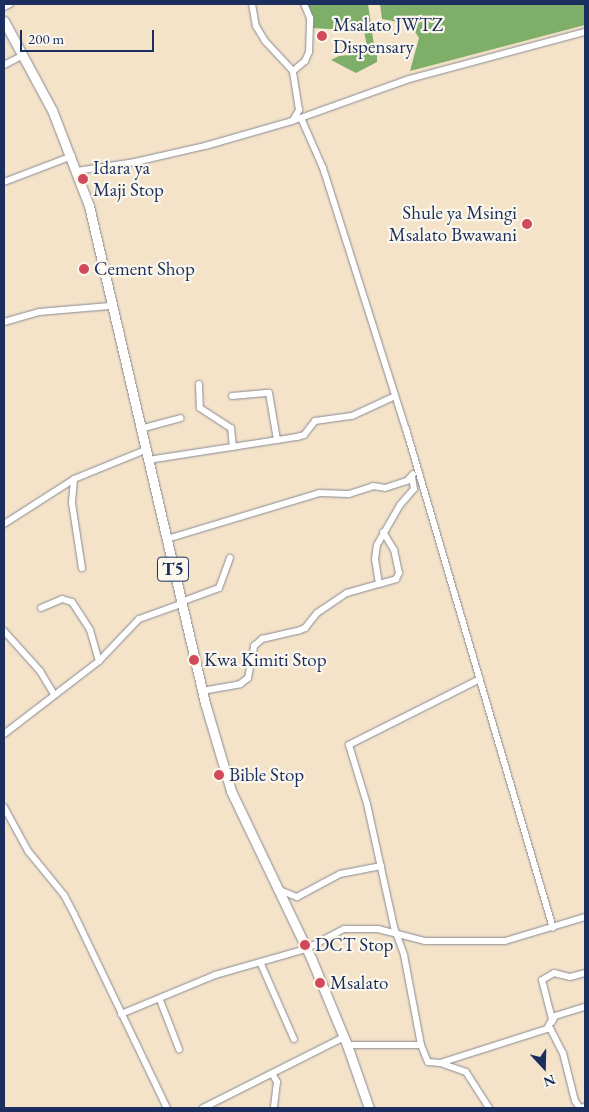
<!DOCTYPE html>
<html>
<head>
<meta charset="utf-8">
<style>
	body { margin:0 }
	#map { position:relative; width:589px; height:1112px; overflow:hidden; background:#f4e3c9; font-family:"EB Garamond",serif }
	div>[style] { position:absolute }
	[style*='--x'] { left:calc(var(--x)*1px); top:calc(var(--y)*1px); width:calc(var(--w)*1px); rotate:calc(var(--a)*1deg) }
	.forest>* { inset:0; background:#7eae68 }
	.roads { filter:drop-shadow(0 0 1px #888994) drop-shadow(0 0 1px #888994) }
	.minor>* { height:6px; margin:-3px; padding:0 3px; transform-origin:3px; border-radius:3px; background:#fff }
	.highway>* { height:9px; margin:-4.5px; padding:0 4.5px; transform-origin:4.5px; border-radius:4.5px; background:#fff }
	.dots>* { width:14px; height:14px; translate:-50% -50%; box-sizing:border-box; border:2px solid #fbf7ec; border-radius:50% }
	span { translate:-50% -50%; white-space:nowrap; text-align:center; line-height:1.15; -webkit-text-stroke:4.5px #fbf7ec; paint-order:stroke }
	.shield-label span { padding:1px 4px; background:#fbf7ec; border:1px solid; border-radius:4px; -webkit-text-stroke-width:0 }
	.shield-label { font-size:18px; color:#1b2f5e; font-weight:700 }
	.poi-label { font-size:19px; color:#1b2f5e }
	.left { translate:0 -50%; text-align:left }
	.right { translate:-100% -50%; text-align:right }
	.frame { position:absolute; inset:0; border:5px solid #1b2f5e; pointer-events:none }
	.north { position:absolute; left:519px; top:1042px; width:50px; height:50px; -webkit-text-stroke:4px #fbf7ec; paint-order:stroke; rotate:159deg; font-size:14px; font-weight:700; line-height:20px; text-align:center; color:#1b2f5e }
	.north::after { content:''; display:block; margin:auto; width:18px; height:22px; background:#1b2f5e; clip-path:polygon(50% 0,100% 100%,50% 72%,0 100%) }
	.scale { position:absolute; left:20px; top:30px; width:134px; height:22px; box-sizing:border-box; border:2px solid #1b2f5e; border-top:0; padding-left:6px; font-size:15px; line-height:18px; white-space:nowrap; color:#1b2f5e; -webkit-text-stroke:4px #fbf7ec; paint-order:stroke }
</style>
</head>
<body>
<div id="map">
	<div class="forest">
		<div style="clip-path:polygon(308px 4px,368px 4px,374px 45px,367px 46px,364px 31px,312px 28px)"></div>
		<div style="clip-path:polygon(380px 4px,585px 4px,585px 25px,410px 71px,419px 38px,410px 24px,382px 19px)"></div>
		<div style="clip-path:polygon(377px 52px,377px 62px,356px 73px,331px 60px,339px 56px)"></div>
	</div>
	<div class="roads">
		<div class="minor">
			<div style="--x:252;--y:4;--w:22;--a:80"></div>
			<div style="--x:256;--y:26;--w:17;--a:59"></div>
			<div style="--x:265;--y:41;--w:41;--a:47"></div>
			<div style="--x:4;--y:7;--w:7;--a:-27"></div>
			<div style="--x:4;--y:65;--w:20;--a:-27"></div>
			<div style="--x:301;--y:118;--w:55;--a:66.3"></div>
			<div style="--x:323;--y:168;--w:274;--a:72.4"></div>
			<div style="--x:406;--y:429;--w:520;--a:73.59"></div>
			<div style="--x:293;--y:120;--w:12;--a:-59"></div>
			<div style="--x:299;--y:110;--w:39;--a:-99"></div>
			<div style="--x:293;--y:71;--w:16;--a:-40"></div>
			<div style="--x:305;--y:61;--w:10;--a:-66"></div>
			<div style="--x:309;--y:52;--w:34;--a:-88"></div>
			<div style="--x:310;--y:18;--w:15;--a:-113"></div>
			<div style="--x:77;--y:171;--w:59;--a:-8.8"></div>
			<div style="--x:135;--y:162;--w:72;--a:-12.9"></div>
			<div style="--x:205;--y:146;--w:91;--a:-16"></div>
			<div style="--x:292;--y:121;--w:124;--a:-19.7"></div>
			<div style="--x:409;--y:79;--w:182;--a:-15"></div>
			<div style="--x:4;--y:182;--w:73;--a:-20.9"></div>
			<div style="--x:4;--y:322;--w:36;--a:-16"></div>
			<div style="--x:39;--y:312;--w:71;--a:-4.8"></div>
			<div style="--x:199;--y:384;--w:24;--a:88"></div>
			<div style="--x:200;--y:408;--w:37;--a:33"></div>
			<div style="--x:231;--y:428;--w:19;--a:84"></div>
			<div style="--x:232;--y:396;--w:37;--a:-5"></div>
			<div style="--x:269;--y:393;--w:48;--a:80.3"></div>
			<div style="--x:140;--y:429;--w:42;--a:-15"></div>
			<div style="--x:148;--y:460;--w:151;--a:-8.8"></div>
			<div style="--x:297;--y:437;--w:7;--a:-16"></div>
			<div style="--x:304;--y:435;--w:18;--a:-52"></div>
			<div style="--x:315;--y:421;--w:37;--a:-8"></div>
			<div style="--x:352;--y:416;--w:47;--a:-24.9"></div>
			<div style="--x:74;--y:479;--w:24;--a:95"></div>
			<div style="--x:72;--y:503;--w:66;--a:81.3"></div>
			<div style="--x:4;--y:524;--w:83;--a:-32.7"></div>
			<div style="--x:74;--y:479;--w:77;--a:-22.2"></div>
			<div style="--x:167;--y:539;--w:159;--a:-16.8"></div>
			<div style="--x:319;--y:493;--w:30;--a:2"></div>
			<div style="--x:349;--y:494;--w:25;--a:-18"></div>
			<div style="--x:373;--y:486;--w:12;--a:9"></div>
			<div style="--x:385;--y:488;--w:23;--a:-18"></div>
			<div style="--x:407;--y:481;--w:9;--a:-49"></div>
			<div style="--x:379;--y:584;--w:18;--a:-16"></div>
			<div style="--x:396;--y:579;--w:7;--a:-63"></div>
			<div style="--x:399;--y:573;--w:24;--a:-102"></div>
			<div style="--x:394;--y:550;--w:21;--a:-121"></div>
			<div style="--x:181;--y:602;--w:40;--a:-20.2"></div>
			<div style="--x:219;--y:588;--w:32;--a:-70"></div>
			<div style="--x:41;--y:608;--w:23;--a:-23"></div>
			<div style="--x:62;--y:599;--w:10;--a:17"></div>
			<div style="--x:72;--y:602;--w:33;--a:57"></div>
			<div style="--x:90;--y:630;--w:32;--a:74"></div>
			<div style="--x:4;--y:631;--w:54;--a:48"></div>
			<div style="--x:40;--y:671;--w:26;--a:59"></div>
			<div style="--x:480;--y:679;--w:147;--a:153.3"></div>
			<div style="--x:349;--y:745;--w:62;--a:73"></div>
			<div style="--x:367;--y:804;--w:126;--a:77.6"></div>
			<div style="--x:394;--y:927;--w:30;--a:70"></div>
			<div style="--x:404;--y:955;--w:92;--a:79.3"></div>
			<div style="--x:421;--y:1045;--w:18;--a:68"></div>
			<div style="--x:428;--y:1062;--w:12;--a:5"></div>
			<div style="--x:440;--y:1063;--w:115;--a:-17.7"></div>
			<div style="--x:550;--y:1028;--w:28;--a:63"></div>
			<div style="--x:563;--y:1053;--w:49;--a:76"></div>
			<div style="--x:575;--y:1101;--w:9;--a:54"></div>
			<div style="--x:580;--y:1108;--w:5;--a:-11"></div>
			<div style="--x:202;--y:691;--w:39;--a:-10"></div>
			<div style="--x:240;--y:684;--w:10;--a:-37"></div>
			<div style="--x:248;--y:678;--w:33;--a:-79"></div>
			<div style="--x:254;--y:646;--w:11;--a:-41"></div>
			<div style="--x:262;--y:639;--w:37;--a:-13"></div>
			<div style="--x:298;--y:631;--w:8;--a:-23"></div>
			<div style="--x:305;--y:628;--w:19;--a:-51"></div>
			<div style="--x:317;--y:613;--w:36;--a:-34"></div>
			<div style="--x:347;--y:593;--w:33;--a:-16"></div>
			<div style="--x:379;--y:584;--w:25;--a:-99"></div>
			<div style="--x:375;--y:559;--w:14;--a:-82"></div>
			<div style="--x:377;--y:545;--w:46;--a:-60.1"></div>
			<div style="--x:400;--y:505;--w:21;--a:-49"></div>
			<div style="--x:414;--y:489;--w:13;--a:-99"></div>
			<div style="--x:4;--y:734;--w:120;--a:-37.5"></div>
			<div style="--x:99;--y:661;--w:58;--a:-46.4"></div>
			<div style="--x:139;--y:619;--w:45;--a:-19.7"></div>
			<div style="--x:4;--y:807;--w:50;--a:61.4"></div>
			<div style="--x:28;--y:851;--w:57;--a:50.7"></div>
			<div style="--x:64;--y:895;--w:21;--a:62"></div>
			<div style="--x:74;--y:914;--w:215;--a:64.4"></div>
			<div style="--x:277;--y:889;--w:22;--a:22"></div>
			<div style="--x:297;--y:897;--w:49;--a:-28.1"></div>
			<div style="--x:340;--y:874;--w:42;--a:-11"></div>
			<div style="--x:261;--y:964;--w:82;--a:66.3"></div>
			<div style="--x:160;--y:1000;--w:53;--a:68.8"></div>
			<div style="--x:121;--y:1014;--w:102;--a:-22.5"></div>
			<div style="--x:215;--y:975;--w:95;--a:-15.9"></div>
			<div style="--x:306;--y:949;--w:43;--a:-27.8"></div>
			<div style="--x:344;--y:929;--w:34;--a:0"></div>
			<div style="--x:378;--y:929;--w:49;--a:14.3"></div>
			<div style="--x:425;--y:941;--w:80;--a:0"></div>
			<div style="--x:505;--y:941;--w:84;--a:-16.7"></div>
			<div style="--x:552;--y:1022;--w:7;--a:-63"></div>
			<div style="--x:555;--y:1016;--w:31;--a:-17"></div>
			<div style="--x:547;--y:1029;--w:11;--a:-63"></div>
			<div style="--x:552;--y:1019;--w:40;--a:-104.4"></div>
			<div style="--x:542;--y:980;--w:14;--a:-30"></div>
			<div style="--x:554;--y:973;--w:16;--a:14"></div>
			<div style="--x:570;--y:977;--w:16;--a:-15"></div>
			<div style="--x:347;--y:1045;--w:74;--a:0"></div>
			<div style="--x:443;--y:1064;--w:24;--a:19"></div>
			<div style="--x:466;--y:1072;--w:43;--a:57.4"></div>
			<div style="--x:273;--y:1075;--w:8;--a:60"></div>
			<div style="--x:277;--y:1082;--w:26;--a:97"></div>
			<div style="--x:203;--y:1108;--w:158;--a:-26.7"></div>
		</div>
		<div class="highway">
			<div style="--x:4;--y:21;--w:101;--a:61.7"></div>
			<div style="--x:52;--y:110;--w:103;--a:68.9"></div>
			<div style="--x:89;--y:206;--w:510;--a:76.86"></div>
			<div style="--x:205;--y:703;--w:92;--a:73.5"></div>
			<div style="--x:231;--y:791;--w:185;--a:64.4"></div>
			<div style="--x:311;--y:958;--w:94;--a:67.5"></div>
			<div style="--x:347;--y:1045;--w:67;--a:70.8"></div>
		</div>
	</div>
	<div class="dots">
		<div style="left:322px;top:36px;background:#d1495b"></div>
		<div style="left:83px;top:179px;background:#d1495b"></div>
		<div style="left:527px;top:224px;background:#d1495b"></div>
		<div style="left:84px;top:269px;background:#d1495b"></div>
		<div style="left:194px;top:660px;background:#d1495b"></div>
		<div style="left:219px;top:775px;background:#d1495b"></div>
		<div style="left:305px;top:945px;background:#d1495b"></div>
		<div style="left:320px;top:983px;background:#d1495b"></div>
	</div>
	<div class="shield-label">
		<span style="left:173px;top:569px">T5</span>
	</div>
	<div class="poi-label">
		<span class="left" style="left:333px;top:36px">Msalato JWTZ<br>Dispensary</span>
		<span class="left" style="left:93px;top:179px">Idara ya<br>Maji Stop</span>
		<span class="right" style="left:517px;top:224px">Shule ya Msingi<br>Msalato Bwawani</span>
		<span class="left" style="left:94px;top:269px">Cement Shop</span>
		<span class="left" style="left:204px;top:660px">Kwa Kimiti Stop</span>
		<span class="left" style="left:229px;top:775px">Bible Stop</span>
		<span class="left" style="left:315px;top:945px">DCT Stop</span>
		<span class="left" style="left:330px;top:983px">Msalato</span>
	</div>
	<div class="frame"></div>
	<div class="north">N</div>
	<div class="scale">200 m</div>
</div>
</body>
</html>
